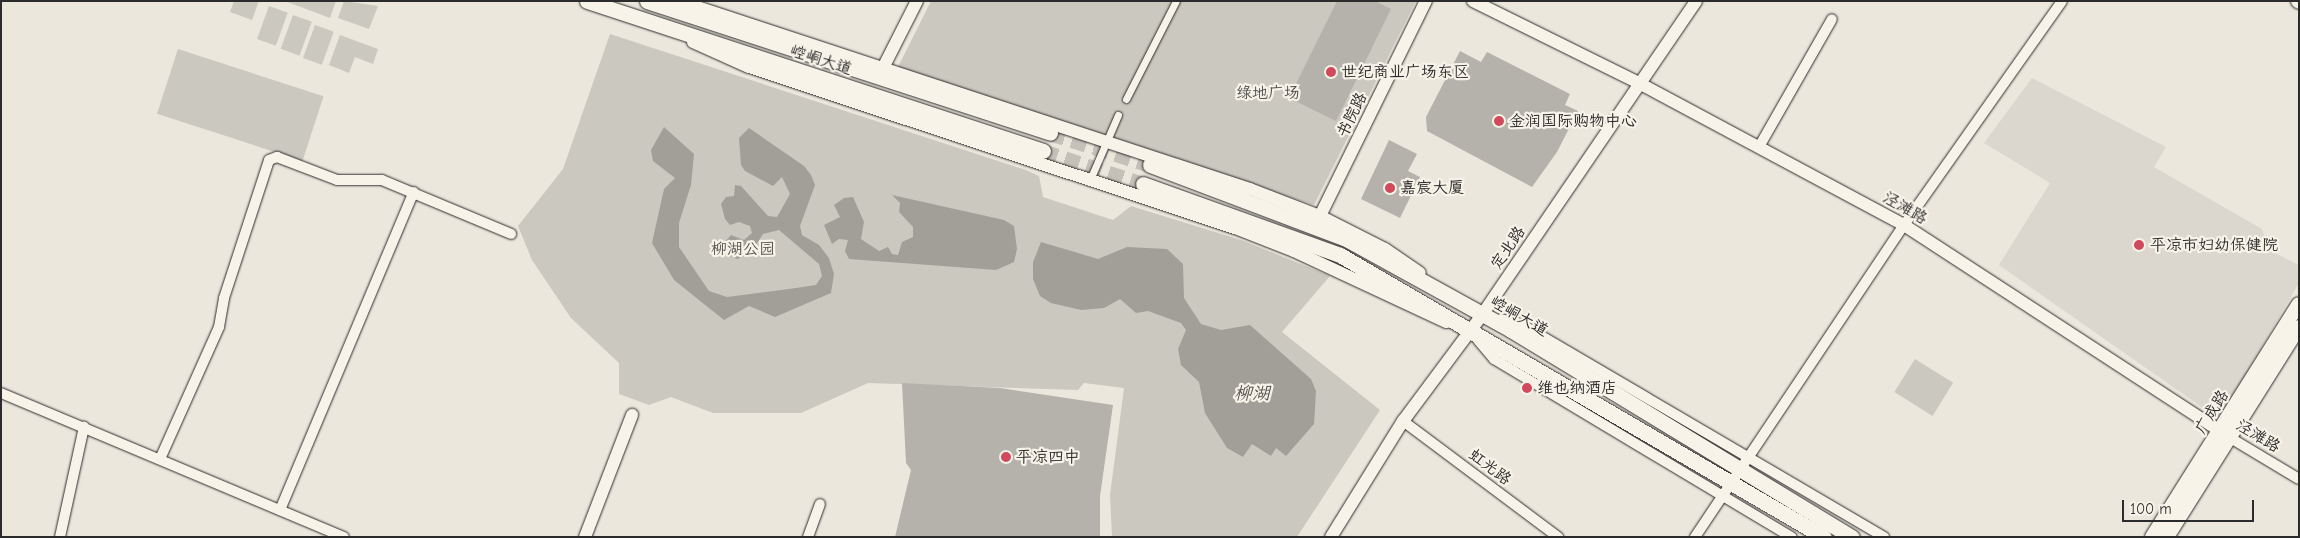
<!DOCTYPE html>
<html>
<head>
<meta charset="utf-8">
<style>
	body { margin:0 }
	#map { position:relative; width:2300px; height:538px; overflow:hidden; background:#ebe7dd; font-family:"Comic Neue","LXGW WenKai TC",sans-serif }
	div>[style] { position:absolute }
	[style*='--x'] { left:calc(var(--x)*1px); top:calc(var(--y)*1px); width:calc(var(--w)*1px); rotate:calc(var(--a)*1deg) }
	.built>* { inset:0; background:#dbd7ce }
	.green>* { inset:0; background:#cbc8bf; transform-origin:0 0 }
	.water>* { inset:0; background:#a29f98 }
	.building>* { inset:0; background:#b5b2ab }
	.primary-tunnel>* { height:15px; margin-top:-7.5px; transform-origin:0; background:repeating-linear-gradient(90deg,#c5c1b9 0 15px,transparent 0 23px) }
	.roads { filter:drop-shadow(0 0 1px #2b2b2b) drop-shadow(0 0 1px #2b2b2b) }
	.pedestrian>* { height:7px; margin:-3.5px; padding:0 3.5px; transform-origin:3.5px; border-radius:3.5px; background:#f7f3e8 }
	.minor>* { height:10px; margin:-5px; padding:0 5px; transform-origin:5px; border-radius:5px; background:#f7f3e8 }
	.tertiary>* { height:12px; margin:-6px; padding:0 6px; transform-origin:6px; border-radius:6px; background:#f7f3e8 }
	.secondary>* { height:14px; margin:-7px; padding:0 7px; transform-origin:7px; border-radius:7px; background:#f7f3e8 }
	.primary>* { height:15px; margin:-7.5px; padding:0 7.5px; transform-origin:7.5px; border-radius:7.5px; background:#f7f3e8 }
	.dots>* { width:14px; height:14px; translate:-50% -50%; box-sizing:border-box; border:2px solid #f7f3e8; border-radius:50% }
	span { translate:-50% -50%; white-space:nowrap; text-align:center; line-height:1.15; -webkit-text-stroke:4.5px #f7f3e8; paint-order:stroke }
	.street-label { font-size:16px; color:#2b2b2b }
	.poi-label { font-size:16px; color:#2b2b2b }
	.left { translate:0 -50%; text-align:left }
	.park-label { font-size:16px; color:#535250 }
	.water-label { font-size:18px; color:#555451; font-style:italic }
	.frame { position:absolute; inset:0; border:2px solid #2b2b2b; pointer-events:none }
	.scale { position:absolute; left:2122px; top:500px; width:132px; height:22px; box-sizing:border-box; border:2px solid #2b2b2b; border-top:0; padding-left:6px; font-size:15px; line-height:18px; white-space:nowrap; color:#2b2b2b; -webkit-text-stroke:4px #f7f3e8; paint-order:stroke }
</style>
</head>
<body>
<div id="map">
	<div class="built">
		<div style="clip-path:polygon(2032px 78px,2166px 147px,2154px 167px,2262px 229px,2269px 250px,2299px 265px,2299px 283px,2220px 420px,1999px 265px,2050px 183px,1984px 143px)"></div>
	</div>
	<div class="green">
		<div style="clip-path:polygon(234px 1px,259px 1px,252px 20px,230px 12px)"></div>
		<div style="clip-path:polygon(285px 1px,336px 1px,330px 18px)"></div>
		<div style="clip-path:polygon(344px 1px,378px 6px,369px 29px,338px 18px)"></div>
		<div style="clip-path:polygon(931px 1px,1416px 1px,1314px 205px,896px 71px)"></div>
		<div style="left:269px;top:6px;width:20px;height:35px;rotate:20deg"></div>
		<div style="left:293px;top:15px;width:20px;height:36px;rotate:20deg"></div>
		<div style="left:315px;top:25px;width:20px;height:35px;rotate:20deg"></div>
		<div style="clip-path:polygon(610px 34px,1026px 170px,1039px 176px,1043px 197px,1113px 220px,1131px 206px,1244px 241px,1330px 276px,1282px 332px,1380px 410px,1297px 537px,1112px 537px,1110px 495px,1124px 388px,1084px 383px,1078px 390px,868px 383px,801px 413px,713px 413px,671px 397px,649px 405px,619px 394px,619px 363px,571px 318px,532px 260px,518px 226px,563px 169px)"></div>
		<div style="clip-path:polygon(340px 35px,378px 49px,373px 64px,355px 57px,349px 73px,329px 65px)"></div>
		<div style="left:178px;top:49px;width:153px;height:68px;rotate:18deg"></div>
		<div style="left:1915px;top:359px;width:45px;height:39px;rotate:32deg"></div>
	</div>
	<div class="water">
		<div style="clip-path:polygon(664px 127px,694px 154px,691px 185px,679px 223px,679px 247px,709px 291px,727px 297px,796px 288px,816px 285px,822px 276px,819px 264px,779px 230px,763px 234px,750px 254px,737px 259px,727px 255px,723px 244px,731px 235px,744px 240px,752px 233px,750px 226px,739px 222px,730px 225px,725px 219px,721px 204px,726px 197px,734px 196px,735px 185px,741px 186px,768px 216px,777px 217px,790px 194px,782px 177px,773px 186px,745px 171px,741px 165px,739px 138px,749px 128px,804px 166px,811px 175px,815px 185px,800px 226px,802px 235px,819px 245px,829px 258px,834px 274px,831px 293px,775px 317px,749px 306px,724px 320px,674px 280px,652px 243px,664px 189px,675px 178px,653px 161px,651px 150px)"></div>
		<div style="clip-path:polygon(892px 195px,1004px 220px,1014px 226px,1017px 249px,1014px 262px,996px 270px,849px 259px,845px 251px,848px 240px,839px 239px,832px 244px,824px 225px,840px 217px,834px 205px,844px 198px,853px 197px,864px 222px,861px 239px,879px 251px,888px 247px,892px 254px,898px 255px,902px 242px,913px 237px,913px 227px,899px 212px,900px 203px)"></div>
		<div style="clip-path:polygon(1041px 242px,1098px 259px,1127px 247px,1167px 249px,1183px 264px,1184px 298px,1201px 324px,1221px 330px,1250px 325px,1311px 379px,1316px 391px,1314px 424px,1286px 456px,1276px 448px,1271px 456px,1252px 444px,1243px 457px,1227px 448px,1205px 413px,1199px 382px,1181px 365px,1178px 349px,1186px 330px,1181px 323px,1148px 311px,1136px 313px,1120px 299px,1104px 308px,1081px 310px,1051px 303px,1040px 296px,1033px 279px,1033px 262px)"></div>
	</div>
	<div class="building">
		<div style="clip-path:polygon(1337px 1px,1375px 1px,1391px 9px,1336px 121px,1289px 98px)"></div>
		<div style="clip-path:polygon(1460px 51px,1481px 62px,1487px 52px,1570px 94px,1565px 105px,1578px 111px,1557px 152px,1532px 187px,1427px 131px,1426px 117px)"></div>
		<div style="clip-path:polygon(1389px 140px,1417px 154px,1408px 171px,1420px 177px,1400px 218px,1361px 199px)"></div>
		<div style="clip-path:polygon(902px 383px,1000px 388px,1113px 405px,1100px 496px,1100px 537px,895px 537px,911px 470px,906px 463px)"></div>
	</div>
	<div class="primary-tunnel">
		<div style="--x:1050;--y:133;--w:105;--a:17.7"></div>
		<div style="--x:1043;--y:151;--w:105;--a:18.3"></div>
	</div>
	<div class="roads">
		<div class="pedestrian">
			<div style="--x:1126;--y:99;--w:110;--a:-63"></div>
			<div style="--x:1089;--y:182;--w:73;--a:-66.6"></div>
		</div>
		<div class="minor">
			<div style="--x:1759;--y:147;--w:147;--a:-60.3"></div>
			<div style="--x:1501;--y:319;--w:21;--a:14"></div>
			<div style="--x:1521;--y:324;--w:421;--a:30.4"></div>
			<div style="--x:1478;--y:340;--w:25;--a:50"></div>
			<div style="--x:1494;--y:359;--w:347;--a:30.9"></div>
			<div style="--x:1;--y:393;--w:372;--a:22.8"></div>
			<div style="--x:1403;--y:421;--w:194;--a:36.8"></div>
			<div style="--x:2224;--y:434;--w:87;--a:31"></div>
			<div style="--x:160;--y:459;--w:145;--a:-65.9"></div>
			<div style="--x:219;--y:327;--w:29;--a:-80"></div>
			<div style="--x:224;--y:298;--w:145;--a:-71.9"></div>
			<div style="--x:269;--y:160;--w:9;--a:-21"></div>
			<div style="--x:277;--y:157;--w:64;--a:21"></div>
			<div style="--x:337;--y:180;--w:45;--a:0"></div>
			<div style="--x:382;--y:180;--w:140;--a:22.7"></div>
			<div style="--x:280;--y:510;--w:345;--a:-67.2"></div>
			<div style="--x:60;--y:537;--w:113;--a:-77.7"></div>
			<div style="--x:808;--y:537;--w:35;--a:-70"></div>
			<div style="--x:1695;--y:537;--w:376;--a:-56.2"></div>
			<div style="--x:1904;--y:225;--w:274;--a:-54.8"></div>
		</div>
		<div class="tertiary">
			<div style="--x:1473;--y:1;--w:185;--a:26.3"></div>
			<div style="--x:1639;--y:83;--w:301;--a:28.2"></div>
			<div style="--x:1904;--y:225;--w:379;--a:33.1"></div>
			<div style="--x:672;--y:5;--w:25;--a:5"></div>
			<div style="--x:697;--y:7;--w:582;--a:18.22"></div>
			<div style="--x:1250;--y:189;--w:75;--a:21.1"></div>
			<div style="--x:1320;--y:216;--w:73;--a:26.9"></div>
			<div style="--x:1385;--y:249;--w:42;--a:34.4"></div>
			<div style="--x:693;--y:42;--w:61;--a:24.1"></div>
			<div style="--x:749;--y:67;--w:512;--a:18.33"></div>
			<div style="--x:1235;--y:228;--w:63;--a:21.3"></div>
			<div style="--x:1294;--y:251;--w:168;--a:25"></div>
			<div style="--x:882;--y:70;--w:77;--a:-63.1"></div>
			<div style="--x:1320;--y:216;--w:240;--a:-63.8"></div>
			<div style="--x:585;--y:537;--w:131;--a:-68.9"></div>
			<div style="--x:1331;--y:537;--w:137;--a:-58.2"></div>
			<div style="--x:1403;--y:421;--w:132;--a:-53.3"></div>
			<div style="--x:1482;--y:315;--w:380;--a:-55.7"></div>
		</div>
		<div class="secondary">
			<div style="--x:2298;--y:1;--w:1;--a:45"></div>
			<div style="--x:2152;--y:537;--w:275;--a:-57.8"></div>
			<div style="--x:2167;--y:537;--w:248;--a:-57.8"></div>
		</div>
		<div class="primary">
			<div style="--x:587;--y:1;--w:480;--a:18.2"></div>
			<div style="--x:647;--y:1;--w:424;--a:18.1"></div>
			<div style="--x:1150;--y:165;--w:212;--a:20.7"></div>
			<div style="--x:1348;--y:240;--w:186;--a:28.9"></div>
			<div style="--x:1511;--y:330;--w:399;--a:31.3"></div>
			<div style="--x:1143;--y:184;--w:209;--a:19.8"></div>
			<div style="--x:1340;--y:255;--w:560;--a:30.23"></div>
		</div>
	</div>
	<div class="dots">
		<div style="left:1331px;top:72px;background:#d1495b"></div>
		<div style="left:1499px;top:121px;background:#d1495b"></div>
		<div style="left:1390px;top:188px;background:#d1495b"></div>
		<div style="left:2139px;top:245px;background:#d1495b"></div>
		<div style="left:1527px;top:388px;background:#d1495b"></div>
		<div style="left:1006px;top:457px;background:#d1495b"></div>
	</div>
	<div class="street-label">
		<span style="left:821px;top:60px;rotate:18deg">崆峒大道</span>
		<span style="left:1352px;top:115px;rotate:-64deg">书院路</span>
		<span style="left:1905px;top:208px;rotate:30deg">泾滩路</span>
		<span style="left:1508px;top:248px;rotate:-56deg">定北路</span>
		<span style="left:1519px;top:316px;rotate:30deg">崆峒大道</span>
		<span style="left:2212px;top:412px;rotate:-58deg">广成路</span>
		<span style="left:2258px;top:436px;rotate:31deg">泾滩路</span>
		<span style="left:1490px;top:467px;rotate:37deg">虹光路</span>
	</div>
	<div class="poi-label">
		<span class="left" style="left:1341px;top:72px">世纪商业广场东区</span>
		<span class="left" style="left:1509px;top:121px">金润国际购物中心</span>
		<span class="left" style="left:1400px;top:188px">嘉宸大厦</span>
		<span class="left" style="left:2150px;top:245px">平凉市妇幼保健院</span>
		<span class="left" style="left:1537px;top:388px">维也纳酒店</span>
		<span class="left" style="left:1016px;top:457px">平凉四中</span>
	</div>
	<div class="park-label">
		<span style="left:1268px;top:93px">绿地广场</span>
		<span style="left:743px;top:249px">柳湖公园</span>
	</div>
	<div class="water-label">
		<span style="left:1252px;top:394px">柳湖</span>
	</div>
	<div class="frame"></div>
	<div class="scale">100 m</div>
</div>
</body>
</html>
